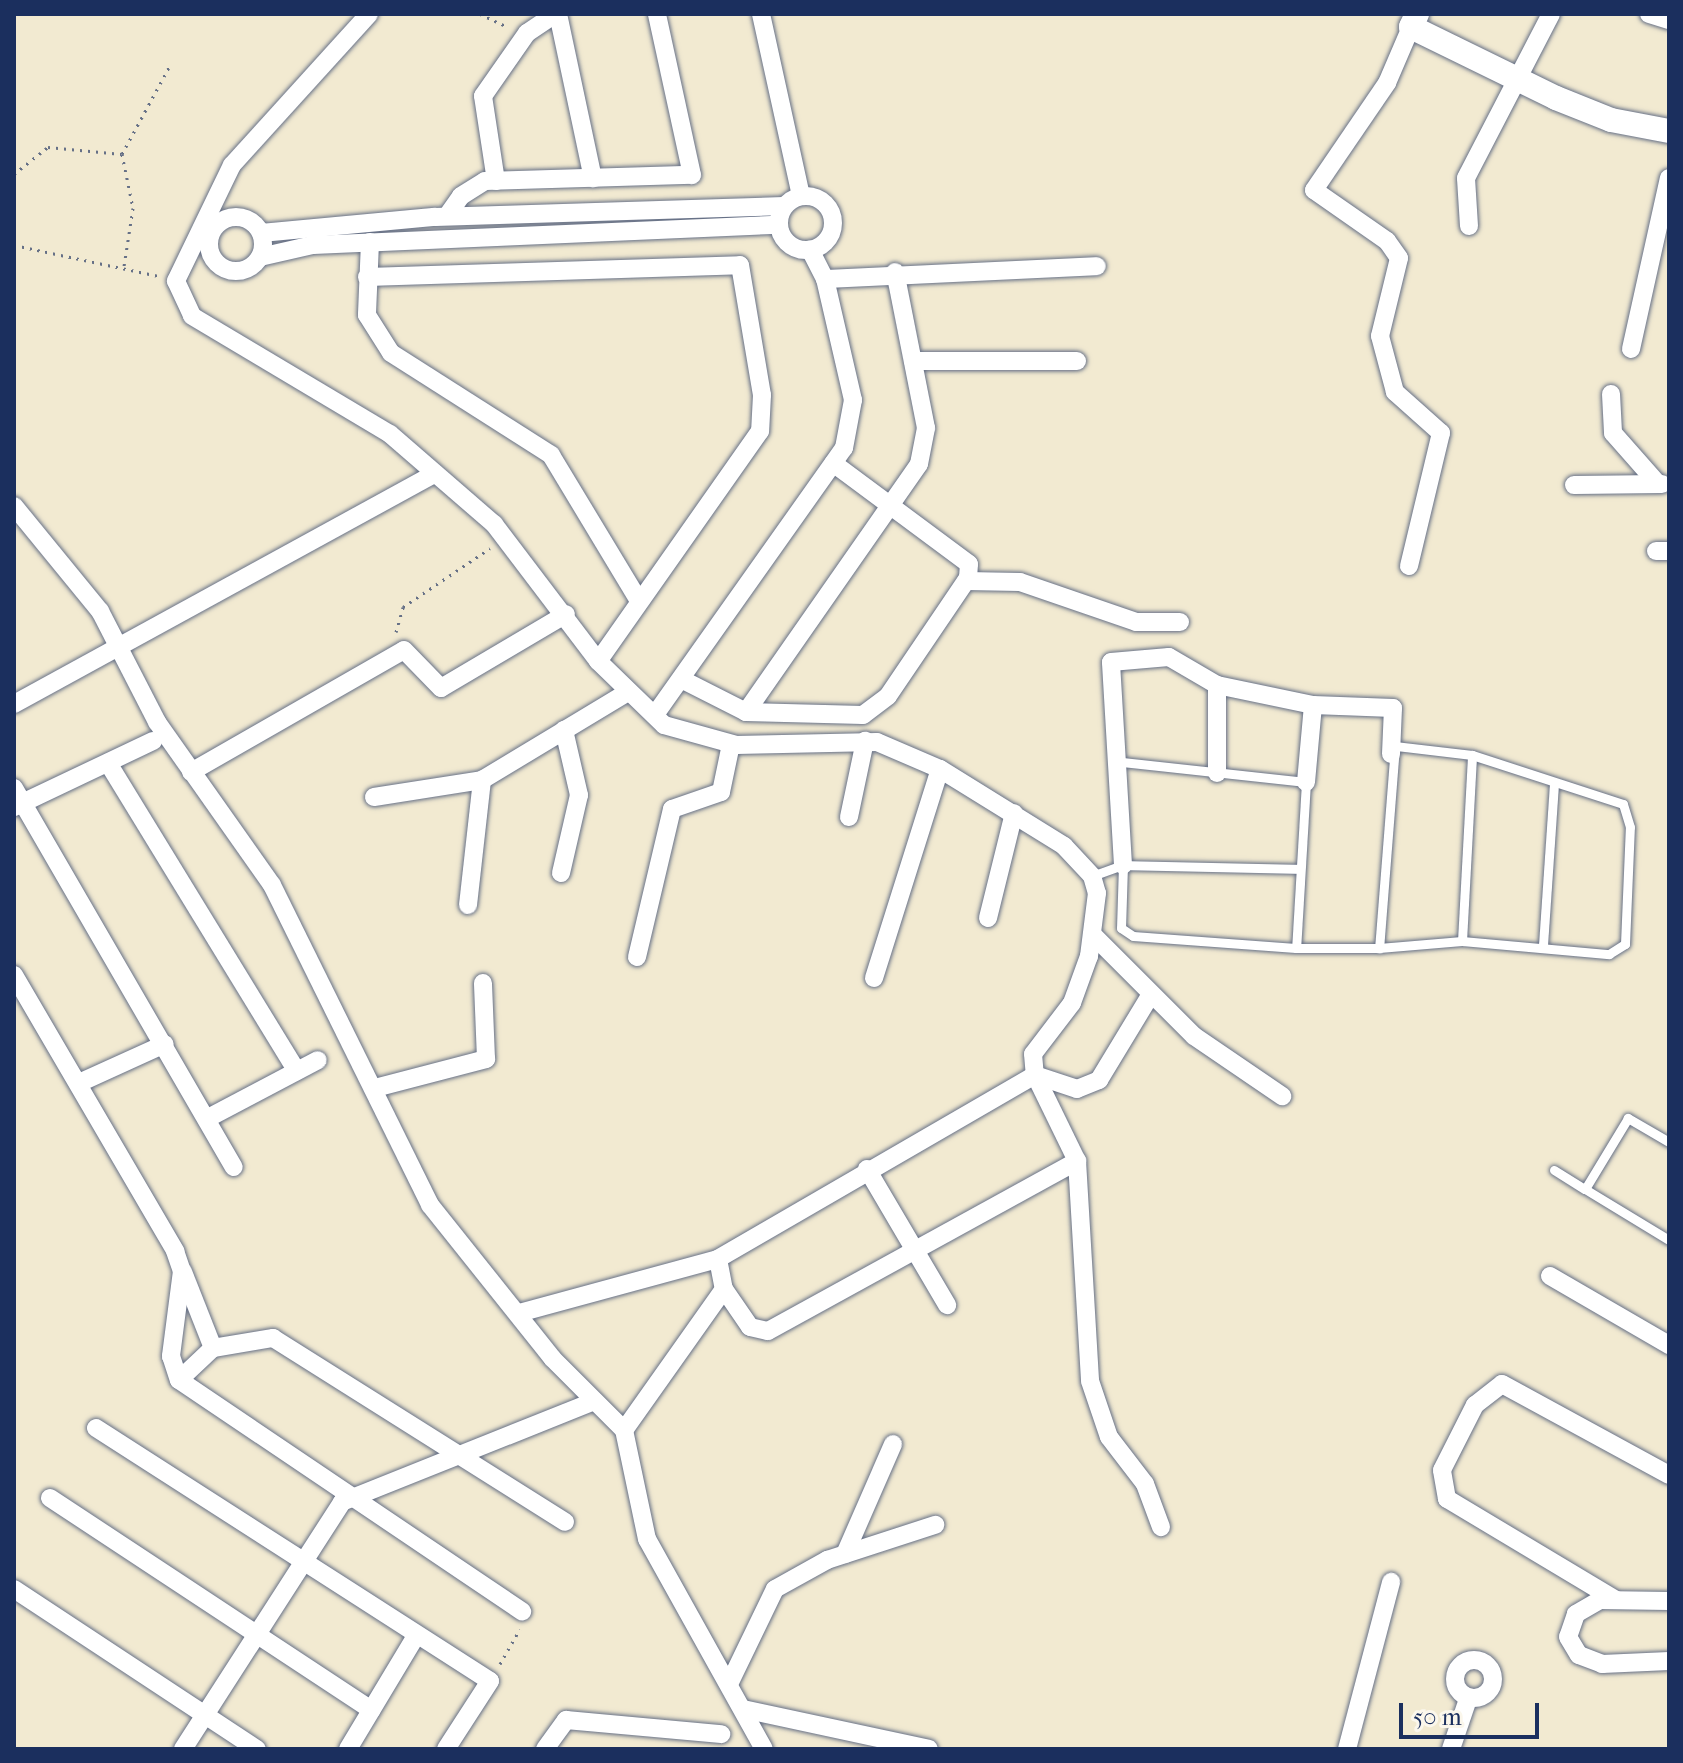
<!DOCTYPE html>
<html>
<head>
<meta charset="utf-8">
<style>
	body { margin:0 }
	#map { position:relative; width:1683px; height:1763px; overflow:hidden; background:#f2ead1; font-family:"IM FELL French Canon",serif }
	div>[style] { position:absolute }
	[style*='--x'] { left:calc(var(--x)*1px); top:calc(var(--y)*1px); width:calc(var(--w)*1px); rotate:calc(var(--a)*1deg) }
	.path>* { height:3px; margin-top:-1.5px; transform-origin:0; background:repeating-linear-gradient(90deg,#667086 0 2px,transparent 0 8px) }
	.roads { filter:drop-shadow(0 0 2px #667086) drop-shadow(0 0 2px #667086) }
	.service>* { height:9px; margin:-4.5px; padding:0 4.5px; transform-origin:4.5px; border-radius:4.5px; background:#fff }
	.minor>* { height:18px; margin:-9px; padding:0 9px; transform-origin:9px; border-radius:9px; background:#fff }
	.minor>.ring { margin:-9px; padding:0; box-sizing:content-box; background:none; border:18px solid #fff; border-radius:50% }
	.tertiary>* { height:24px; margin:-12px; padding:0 12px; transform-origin:12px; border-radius:12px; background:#fff }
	span { translate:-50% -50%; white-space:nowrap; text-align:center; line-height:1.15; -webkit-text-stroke:6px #fbf7ec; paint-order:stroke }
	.frame { position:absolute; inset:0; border:16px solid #1b2f5e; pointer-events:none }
	.scale { position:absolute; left:1399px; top:1703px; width:140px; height:36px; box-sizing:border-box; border:4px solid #1b2f5e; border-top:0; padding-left:10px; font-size:24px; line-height:28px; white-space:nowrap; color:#1b2f5e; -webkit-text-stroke:6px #fbf7ec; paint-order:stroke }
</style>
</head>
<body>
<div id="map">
	<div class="path">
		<div style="--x:480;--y:14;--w:31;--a:25"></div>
		<div style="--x:122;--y:154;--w:99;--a:-61.6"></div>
		<div style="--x:14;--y:174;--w:43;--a:-38.5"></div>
		<div style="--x:48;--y:147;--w:74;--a:5.4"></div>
		<div style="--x:122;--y:154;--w:55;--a:78.5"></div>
		<div style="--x:133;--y:208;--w:59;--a:98.8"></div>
		<div style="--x:14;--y:245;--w:148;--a:12.1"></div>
		<div style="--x:396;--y:632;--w:26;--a:-74"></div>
		<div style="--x:403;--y:607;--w:105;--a:-34.1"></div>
		<div style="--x:500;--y:1664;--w:40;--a:-60.3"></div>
	</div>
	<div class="roads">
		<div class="service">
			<div style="--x:1122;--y:762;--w:185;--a:6.2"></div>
			<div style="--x:1306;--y:782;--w:166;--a:93.4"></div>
			<div style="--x:1300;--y:869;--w:177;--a:-178.7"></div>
			<div style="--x:1123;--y:865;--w:63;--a:91.8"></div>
			<div style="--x:1121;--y:928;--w:14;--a:34"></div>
			<div style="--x:1133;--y:936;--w:163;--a:4.2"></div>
			<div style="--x:1296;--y:948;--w:83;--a:0"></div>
			<div style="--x:1379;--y:948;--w:83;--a:-4.8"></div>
			<div style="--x:1462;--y:941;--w:148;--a:5.1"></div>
			<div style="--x:1609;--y:954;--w:19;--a:-32"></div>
			<div style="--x:1625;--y:944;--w:117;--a:-87.6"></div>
			<div style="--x:1630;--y:827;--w:24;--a:-107"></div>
			<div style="--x:1623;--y:804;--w:159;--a:-162"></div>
			<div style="--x:1472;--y:755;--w:78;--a:-173.3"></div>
			<div style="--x:1395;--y:746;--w:203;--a:94.5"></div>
			<div style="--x:1092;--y:876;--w:33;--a:-20"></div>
			<div style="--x:1462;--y:941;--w:186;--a:-86.9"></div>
			<div style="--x:1543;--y:945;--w:160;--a:-86.1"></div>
			<div style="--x:1669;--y:1142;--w:48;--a:-149.7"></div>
			<div style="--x:1628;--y:1118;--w:83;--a:121.2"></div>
			<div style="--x:1585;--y:1189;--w:98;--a:31.3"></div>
			<div style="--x:1554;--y:1170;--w:36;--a:32"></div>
		</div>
		<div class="minor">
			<div style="--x:369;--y:14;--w:204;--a:132.2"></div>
			<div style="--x:232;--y:165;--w:129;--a:115.8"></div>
			<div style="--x:176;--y:281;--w:38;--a:65"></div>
			<div style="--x:192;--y:316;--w:230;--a:30.8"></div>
			<div style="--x:390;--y:434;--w:138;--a:40.9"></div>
			<div style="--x:494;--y:524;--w:172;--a:52.8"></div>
			<div style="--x:598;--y:661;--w:92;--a:44.1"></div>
			<div style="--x:664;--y:725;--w:75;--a:15.5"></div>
			<div style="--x:736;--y:745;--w:141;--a:-1.2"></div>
			<div style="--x:877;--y:742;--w:69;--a:23.2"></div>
			<div style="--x:940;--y:769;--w:146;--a:31.8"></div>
			<div style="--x:1064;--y:846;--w:41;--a:47"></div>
			<div style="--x:1092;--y:876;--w:18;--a:74"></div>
			<div style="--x:1097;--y:893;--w:64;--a:97.2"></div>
			<div style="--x:1089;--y:956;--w:50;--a:109.9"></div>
			<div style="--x:1072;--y:1003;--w:64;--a:127.4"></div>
			<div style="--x:1033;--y:1054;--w:21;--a:85"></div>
			<div style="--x:1035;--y:1075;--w:367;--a:149.9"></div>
			<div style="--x:718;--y:1259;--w:31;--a:79"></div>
			<div style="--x:724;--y:1289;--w:173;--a:125.3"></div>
			<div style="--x:558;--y:14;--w:168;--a:78"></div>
			<div style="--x:761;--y:14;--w:186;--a:77.6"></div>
			<div style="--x:1649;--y:14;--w:21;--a:17"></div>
			<div style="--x:496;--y:181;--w:86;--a:-98.7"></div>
			<div style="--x:483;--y:96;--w:77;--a:-55.1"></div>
			<div style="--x:527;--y:33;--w:34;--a:-34"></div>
			<div class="ring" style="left:779px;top:196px;width:36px;height:36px"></div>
			<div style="--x:447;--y:216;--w:24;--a:-55"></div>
			<div style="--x:461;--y:196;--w:28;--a:-32"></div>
			<div style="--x:485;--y:181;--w:207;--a:-1.7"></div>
			<div style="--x:692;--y:175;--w:165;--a:-102.3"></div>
			<div class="ring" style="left:209px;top:217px;width:36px;height:36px"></div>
			<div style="--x:1469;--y:226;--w:48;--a:-93.6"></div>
			<div style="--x:1466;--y:178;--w:185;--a:-62.6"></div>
			<div style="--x:261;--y:233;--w:175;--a:-5.3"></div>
			<div style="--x:435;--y:217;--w:349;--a:-1.8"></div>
			<div style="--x:370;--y:242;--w:73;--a:92.4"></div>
			<div style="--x:367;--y:315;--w:45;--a:57.7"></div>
			<div style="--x:391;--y:353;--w:190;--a:32.5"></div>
			<div style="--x:551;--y:455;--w:170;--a:58.9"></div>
			<div style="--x:260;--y:257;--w:54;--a:-12.8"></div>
			<div style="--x:313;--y:245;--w:465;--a:-2.5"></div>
			<div style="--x:367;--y:277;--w:373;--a:-1.8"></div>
			<div style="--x:740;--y:265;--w:132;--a:80.4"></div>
			<div style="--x:762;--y:395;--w:36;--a:93"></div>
			<div style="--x:760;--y:431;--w:273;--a:125.1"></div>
			<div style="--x:825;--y:279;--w:272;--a:-2.7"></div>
			<div style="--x:1631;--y:349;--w:175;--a:-77.5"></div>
			<div style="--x:913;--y:361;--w:164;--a:0"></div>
			<div style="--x:1611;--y:394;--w:39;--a:87"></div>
			<div style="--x:1613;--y:433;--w:68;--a:48.6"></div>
			<div style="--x:1574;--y:485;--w:88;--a:-0.7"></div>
			<div style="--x:14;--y:506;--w:136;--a:50.7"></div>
			<div style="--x:100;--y:611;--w:125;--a:62.8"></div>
			<div style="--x:157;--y:722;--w:199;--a:54.8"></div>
			<div style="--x:272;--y:885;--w:357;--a:63.7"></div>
			<div style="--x:430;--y:1205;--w:196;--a:51.4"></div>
			<div style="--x:552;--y:1358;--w:102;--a:45"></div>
			<div style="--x:624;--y:1430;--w:111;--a:78.1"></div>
			<div style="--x:647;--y:1539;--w:240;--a:60.9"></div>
			<div style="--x:1656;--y:551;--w:13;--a:0"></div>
			<div style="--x:1409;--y:566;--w:137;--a:-76.5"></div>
			<div style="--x:1441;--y:433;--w:62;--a:-138.3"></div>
			<div style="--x:1395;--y:392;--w:58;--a:-105"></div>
			<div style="--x:1380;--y:336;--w:80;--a:-76.3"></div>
			<div style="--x:1399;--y:258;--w:21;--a:-125"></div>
			<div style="--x:1387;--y:241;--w:89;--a:-145.1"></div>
			<div style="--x:1314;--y:190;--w:130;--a:-55.7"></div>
			<div style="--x:1387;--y:83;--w:61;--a:-66.8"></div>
			<div style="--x:966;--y:581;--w:54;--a:1.1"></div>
			<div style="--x:1020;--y:582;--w:123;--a:19"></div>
			<div style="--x:1136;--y:622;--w:44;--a:0"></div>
			<div style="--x:681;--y:679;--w:73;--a:26.9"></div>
			<div style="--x:746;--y:712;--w:117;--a:1.5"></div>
			<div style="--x:863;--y:715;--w:31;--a:-37"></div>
			<div style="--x:888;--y:696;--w:143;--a:-55.9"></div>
			<div style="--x:968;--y:578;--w:14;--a:-86"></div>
			<div style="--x:969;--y:564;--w:169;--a:-143.4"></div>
			<div style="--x:1217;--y:685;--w:88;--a:90"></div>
			<div style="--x:14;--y:704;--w:479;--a:-28.7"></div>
			<div style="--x:659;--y:709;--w:320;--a:-54.7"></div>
			<div style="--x:844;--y:448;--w:49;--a:-79.4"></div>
			<div style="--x:853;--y:400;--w:124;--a:-103"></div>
			<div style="--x:825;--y:279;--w:33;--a:-117"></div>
			<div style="--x:746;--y:712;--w:302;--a:-55.1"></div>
			<div style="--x:919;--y:464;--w:37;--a:-79"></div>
			<div style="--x:926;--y:428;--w:159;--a:-101.2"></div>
			<div style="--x:108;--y:763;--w:361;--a:58.5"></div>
			<div style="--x:191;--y:772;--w:245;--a:-29.8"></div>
			<div style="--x:404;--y:650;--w:53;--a:45.8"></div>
			<div style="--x:441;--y:688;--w:145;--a:-30.6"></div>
			<div style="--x:1306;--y:782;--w:77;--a:-84.8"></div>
			<div style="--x:14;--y:788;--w:438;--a:59.9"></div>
			<div style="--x:374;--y:797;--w:109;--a:-8.9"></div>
			<div style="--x:482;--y:780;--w:168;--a:-31.1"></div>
			<div style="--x:14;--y:807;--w:154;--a:-25.4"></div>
			<div style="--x:849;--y:817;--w:78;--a:-78.1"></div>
			<div style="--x:1123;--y:865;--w:203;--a:-93.4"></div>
			<div style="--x:1111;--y:662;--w:58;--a:-4.9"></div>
			<div style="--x:1169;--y:657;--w:56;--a:30.3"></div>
			<div style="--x:1217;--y:685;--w:98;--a:11.8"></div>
			<div style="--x:1313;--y:705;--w:80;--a:2.1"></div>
			<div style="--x:1393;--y:708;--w:46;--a:92.5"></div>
			<div style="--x:561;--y:873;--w:80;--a:-77"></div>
			<div style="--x:579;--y:795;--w:67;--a:-103"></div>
			<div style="--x:468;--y:905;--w:126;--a:-83.6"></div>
			<div style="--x:988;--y:918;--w:108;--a:-76.1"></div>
			<div style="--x:1095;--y:937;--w:140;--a:45"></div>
			<div style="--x:1194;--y:1036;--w:107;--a:34.3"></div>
			<div style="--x:637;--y:957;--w:152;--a:-76.7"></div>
			<div style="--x:672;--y:809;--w:52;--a:-19.1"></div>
			<div style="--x:721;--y:792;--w:49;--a:-78.2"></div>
			<div style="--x:14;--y:975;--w:320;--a:59.7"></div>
			<div style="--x:175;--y:1251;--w:21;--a:71"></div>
			<div style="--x:182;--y:1271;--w:86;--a:97.4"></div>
			<div style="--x:171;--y:1356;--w:25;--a:72"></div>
			<div style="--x:179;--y:1380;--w:414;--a:34"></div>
			<div style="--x:874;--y:978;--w:219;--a:-72.5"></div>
			<div style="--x:1035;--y:1075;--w:44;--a:18.4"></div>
			<div style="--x:1077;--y:1089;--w:24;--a:-22"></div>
			<div style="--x:1099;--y:1080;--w:100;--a:-58.8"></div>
			<div style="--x:79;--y:1083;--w:94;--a:-24.4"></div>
			<div style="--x:375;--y:1088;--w:115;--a:-14.6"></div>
			<div style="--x:486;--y:1059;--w:76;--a:-92.3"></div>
			<div style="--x:208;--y:1118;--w:124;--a:-27.8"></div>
			<div style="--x:1077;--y:1161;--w:220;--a:86.6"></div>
			<div style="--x:1090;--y:1381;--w:59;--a:71.3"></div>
			<div style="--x:1109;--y:1437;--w:59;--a:52.5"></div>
			<div style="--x:1145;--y:1484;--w:46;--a:69.6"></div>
			<div style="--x:867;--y:1169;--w:158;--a:59.5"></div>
			<div style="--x:1550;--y:1276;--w:138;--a:30.1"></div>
			<div style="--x:724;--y:1289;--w:46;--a:55.6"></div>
			<div style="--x:750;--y:1327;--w:18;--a:13"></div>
			<div style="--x:768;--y:1331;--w:353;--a:-28.8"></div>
			<div style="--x:1077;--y:1161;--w:96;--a:-116"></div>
			<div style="--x:519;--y:1313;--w:206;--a:-15.2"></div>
			<div style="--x:213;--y:1348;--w:61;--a:-9.5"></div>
			<div style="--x:273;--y:1338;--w:345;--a:32.2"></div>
			<div style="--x:179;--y:1380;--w:47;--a:-43.3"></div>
			<div style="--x:213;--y:1348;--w:82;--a:-111.5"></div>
			<div style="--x:96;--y:1428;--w:468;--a:32.7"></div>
			<div style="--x:490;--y:1681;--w:81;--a:122.9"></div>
			<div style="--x:50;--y:1498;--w:385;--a:33.4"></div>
			<div style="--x:845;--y:1554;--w:120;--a:-66.4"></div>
			<div style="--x:14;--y:1589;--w:291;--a:33.4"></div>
			<div style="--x:1616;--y:1600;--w:197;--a:-149.1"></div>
			<div style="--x:1447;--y:1499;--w:29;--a:-100"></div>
			<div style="--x:1442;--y:1470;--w:73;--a:-63.1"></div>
			<div style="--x:1475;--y:1405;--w:34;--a:-38"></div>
			<div style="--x:1502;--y:1384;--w:190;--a:28.6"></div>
			<div style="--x:1669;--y:1601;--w:69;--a:-179.2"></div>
			<div style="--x:1600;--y:1600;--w:28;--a:150"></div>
			<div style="--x:1576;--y:1614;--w:24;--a:109"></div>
			<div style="--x:1568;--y:1637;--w:21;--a:59"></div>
			<div style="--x:1579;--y:1655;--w:25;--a:21"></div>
			<div style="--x:1602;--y:1664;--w:67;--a:-2.6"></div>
			<div class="ring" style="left:1455px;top:1660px;width:20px;height:20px"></div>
			<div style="--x:730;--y:1682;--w:103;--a:-64.2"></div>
			<div style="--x:775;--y:1589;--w:60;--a:-29.1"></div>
			<div style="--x:827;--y:1560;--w:114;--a:-18"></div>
			<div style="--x:743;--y:1709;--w:190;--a:12.1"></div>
			<div style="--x:183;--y:1749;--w:294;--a:-57.2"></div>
			<div style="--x:342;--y:1502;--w:272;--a:-21.8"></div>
			<div style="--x:348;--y:1749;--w:132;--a:-59"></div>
			<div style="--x:545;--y:1749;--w:36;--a:-54"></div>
			<div style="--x:566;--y:1720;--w:156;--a:5.2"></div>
			<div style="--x:1347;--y:1749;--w:173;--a:-75.2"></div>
			<div style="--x:1451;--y:1749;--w:53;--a:-71.2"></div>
		</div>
		<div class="tertiary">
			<div style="--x:1417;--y:14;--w:14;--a:115"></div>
			<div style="--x:1411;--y:27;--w:161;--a:26.1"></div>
			<div style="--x:1556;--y:98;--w:59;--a:21.8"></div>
			<div style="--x:1611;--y:120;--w:59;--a:10.7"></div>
		</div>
	</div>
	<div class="frame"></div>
	<div class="scale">50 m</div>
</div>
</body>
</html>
